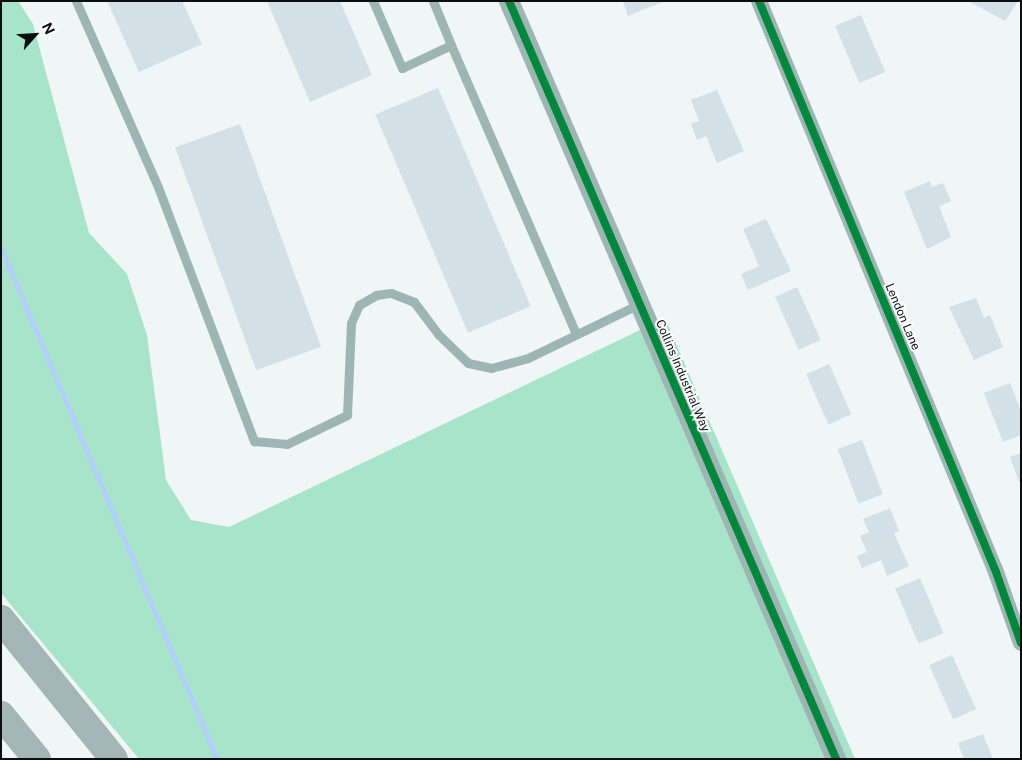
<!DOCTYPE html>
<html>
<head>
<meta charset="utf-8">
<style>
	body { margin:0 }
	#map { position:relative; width:1022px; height:760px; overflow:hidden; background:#f0f5f6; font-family:"Public Sans",sans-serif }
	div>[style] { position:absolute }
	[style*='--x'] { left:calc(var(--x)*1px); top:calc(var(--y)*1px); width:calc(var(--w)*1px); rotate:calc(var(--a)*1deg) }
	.forest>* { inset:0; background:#a8e4c9 }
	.stream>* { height:5px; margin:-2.5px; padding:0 2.5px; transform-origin:2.5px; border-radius:2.5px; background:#b3cefb }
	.building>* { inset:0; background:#d3e0e7; transform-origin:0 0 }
	.service>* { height:9px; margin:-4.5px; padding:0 4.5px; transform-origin:4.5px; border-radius:4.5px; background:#9db6b4 }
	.minor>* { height:16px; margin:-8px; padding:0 8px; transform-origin:8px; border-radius:8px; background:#9db6b4 }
	.tertiary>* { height:20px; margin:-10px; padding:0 10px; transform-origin:10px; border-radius:10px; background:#9db6b4 }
	.motorway>* { height:28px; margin:-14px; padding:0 14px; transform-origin:14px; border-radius:14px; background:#a3b5b4 }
	.cycleway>* { height:8px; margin:-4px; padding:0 4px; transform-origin:4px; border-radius:4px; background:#00873e }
	span { translate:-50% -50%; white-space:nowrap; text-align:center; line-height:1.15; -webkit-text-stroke:4px #fff; paint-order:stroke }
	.street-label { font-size:12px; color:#0c0f0f }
	.frame { position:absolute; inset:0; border:2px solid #0c0f0f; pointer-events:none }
	.north { position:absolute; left:10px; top:10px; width:50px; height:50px; -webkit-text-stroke:4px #fff; paint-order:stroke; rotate:64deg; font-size:14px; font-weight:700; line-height:20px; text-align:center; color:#0c0f0f }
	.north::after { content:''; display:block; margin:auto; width:18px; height:22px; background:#0c0f0f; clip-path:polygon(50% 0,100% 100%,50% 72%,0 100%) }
</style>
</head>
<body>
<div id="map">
	<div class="forest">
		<div style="clip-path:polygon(1px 1px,18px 1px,33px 24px,89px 233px,127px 274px,147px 335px,166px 480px,191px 520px,229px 527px,665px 318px,855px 759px,139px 759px,1px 593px)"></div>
	</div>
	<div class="stream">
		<div style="--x:1;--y:248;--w:555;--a:67.09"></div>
	</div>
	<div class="building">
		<div style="clip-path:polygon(107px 1px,182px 1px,202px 44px,139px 72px)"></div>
		<div style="clip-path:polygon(267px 1px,340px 1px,372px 75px,310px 102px)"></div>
		<div style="clip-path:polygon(623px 1px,665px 1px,628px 16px)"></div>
		<div style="clip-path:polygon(968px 1px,1018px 1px,1005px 21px)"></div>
		<div style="left:861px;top:15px;width:62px;height:28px;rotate:67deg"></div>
		<div style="left:438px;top:88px;width:237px;height:68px;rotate:67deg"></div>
		<div style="clip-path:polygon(717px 90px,744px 151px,717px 163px,706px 136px,697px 140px,691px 124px,699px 121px,691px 100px)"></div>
		<div style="left:240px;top:124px;width:237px;height:69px;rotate:70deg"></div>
		<div style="clip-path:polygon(930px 181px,932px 187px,943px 183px,951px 201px,939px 206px,951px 237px,927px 249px,904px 192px)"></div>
		<div style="clip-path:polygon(766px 219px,791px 271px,748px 290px,741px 274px,759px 266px,743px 229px)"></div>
		<div style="left:797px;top:287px;width:58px;height:24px;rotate:66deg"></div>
		<div style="clip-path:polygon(976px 298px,984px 318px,990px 315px,1003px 347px,974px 360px,949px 307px)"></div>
		<div style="left:829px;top:364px;width:55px;height:25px;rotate:66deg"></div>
		<div style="clip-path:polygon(1010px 383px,1021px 411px,1021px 435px,1003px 442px,984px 393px)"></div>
		<div style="left:862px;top:440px;width:58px;height:26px;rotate:69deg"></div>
		<div style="clip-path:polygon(1021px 453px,1021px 481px,1019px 482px,1010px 457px)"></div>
		<div style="clip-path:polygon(890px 508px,899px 531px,894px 533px,909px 566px,887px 576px,881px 560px,862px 568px,857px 556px,867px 552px,860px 536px,869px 532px,863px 519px)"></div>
		<div style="left:920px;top:578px;width:60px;height:27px;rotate:67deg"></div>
		<div style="left:952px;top:655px;width:59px;height:25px;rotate:66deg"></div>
		<div style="clip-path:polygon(983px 734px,993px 759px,964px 759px,958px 743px)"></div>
	</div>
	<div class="service">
		<div style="--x:76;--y:1;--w:203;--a:66.2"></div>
		<div style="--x:158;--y:187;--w:272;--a:69.3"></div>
		<div style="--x:254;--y:441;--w:33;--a:5"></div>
		<div style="--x:287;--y:444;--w:67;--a:-25.8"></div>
		<div style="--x:347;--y:415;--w:92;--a:-87.5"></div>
		<div style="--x:351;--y:323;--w:20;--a:-66"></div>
		<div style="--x:359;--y:305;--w:20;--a:-30"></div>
		<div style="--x:376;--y:295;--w:15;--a:-8"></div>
		<div style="--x:391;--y:293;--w:25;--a:21"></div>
		<div style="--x:414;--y:302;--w:41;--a:52.9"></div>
		<div style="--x:439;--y:335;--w:40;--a:44"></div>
		<div style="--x:468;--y:363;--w:24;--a:12"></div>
		<div style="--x:491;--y:368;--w:38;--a:-15"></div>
		<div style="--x:528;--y:358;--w:123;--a:-25.9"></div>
		<div style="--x:373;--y:1;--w:73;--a:66.6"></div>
		<div style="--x:402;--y:68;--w:54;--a:-25.1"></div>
		<div style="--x:451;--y:45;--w:48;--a:-112.2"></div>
		<div style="--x:451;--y:45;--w:313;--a:66.6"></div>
	</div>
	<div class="minor">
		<div style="--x:759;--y:1;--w:618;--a:67.46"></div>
		<div style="--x:996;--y:572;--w:75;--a:70.6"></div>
	</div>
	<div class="tertiary">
		<div style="--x:509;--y:1;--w:826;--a:66.66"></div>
	</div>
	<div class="motorway">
		<div style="--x:1;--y:619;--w:180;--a:51.1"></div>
		<div style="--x:1;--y:715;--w:57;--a:50.7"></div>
	</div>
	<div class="cycleway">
		<div style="--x:509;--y:1;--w:826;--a:66.66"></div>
		<div style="--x:759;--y:1;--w:618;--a:67.46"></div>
		<div style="--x:996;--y:572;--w:75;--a:70.6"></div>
	</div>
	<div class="street-label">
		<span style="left:902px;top:317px;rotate:67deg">Lendon Lane</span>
		<span style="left:682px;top:376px;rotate:67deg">Collins Industrial Way</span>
	</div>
	<div class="frame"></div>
	<div class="north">N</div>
</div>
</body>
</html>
